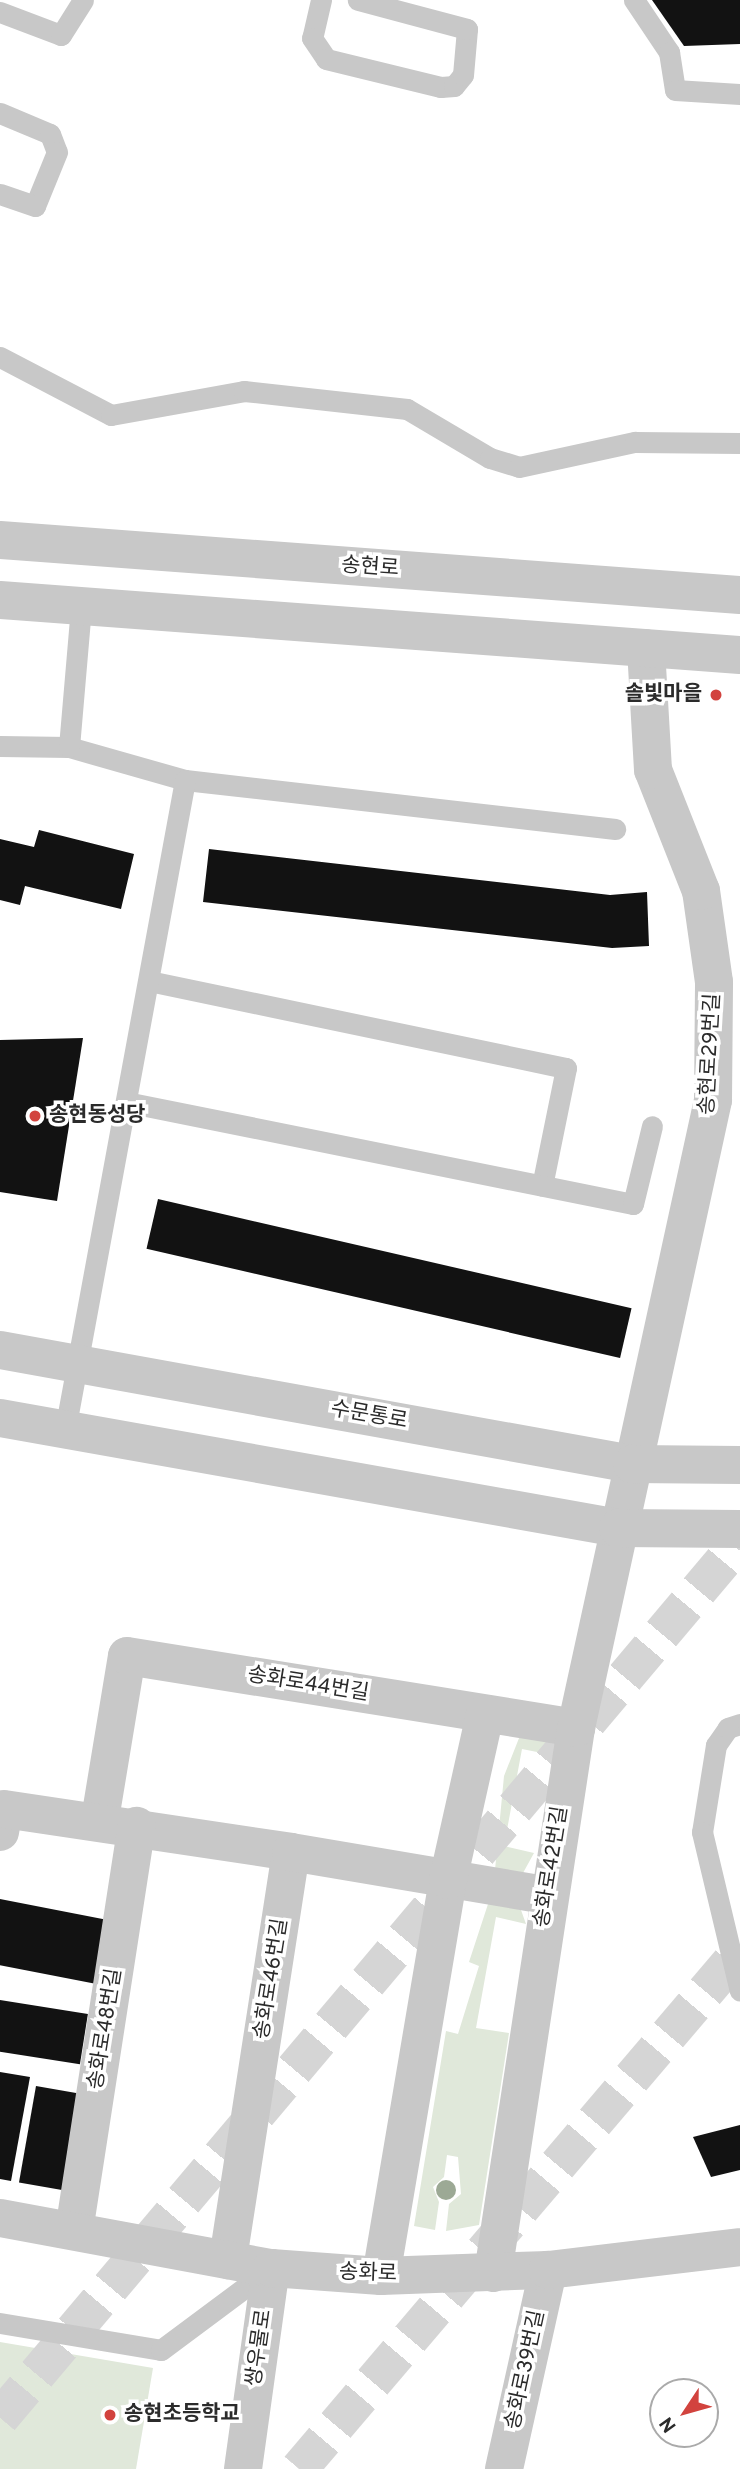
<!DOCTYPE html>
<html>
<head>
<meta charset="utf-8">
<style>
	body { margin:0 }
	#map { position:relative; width:740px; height:2469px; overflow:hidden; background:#fff; font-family:Overpass,"Noto Sans KR",sans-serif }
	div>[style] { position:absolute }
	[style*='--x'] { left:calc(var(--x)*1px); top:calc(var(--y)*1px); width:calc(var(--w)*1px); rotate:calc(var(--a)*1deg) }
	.green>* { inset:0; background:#e0e8da }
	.building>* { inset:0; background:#121212; transform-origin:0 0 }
	.motorway-tunnel>* { height:38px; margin-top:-19px; transform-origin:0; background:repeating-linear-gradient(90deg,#d5d5d5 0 38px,transparent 0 57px) }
	.service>* { height:21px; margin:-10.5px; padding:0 10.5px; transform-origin:10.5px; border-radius:10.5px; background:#c8c8c8 }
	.minor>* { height:38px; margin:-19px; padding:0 19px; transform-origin:19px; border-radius:19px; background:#c8c8c8 }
	.tertiary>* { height:38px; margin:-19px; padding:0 19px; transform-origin:19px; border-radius:19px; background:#c8c8c8 }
	.trees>* { width:20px; height:20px; margin:-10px; border-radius:50%; background:#9ca995 }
	.dots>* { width:19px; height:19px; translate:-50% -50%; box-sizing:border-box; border:4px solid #fff; border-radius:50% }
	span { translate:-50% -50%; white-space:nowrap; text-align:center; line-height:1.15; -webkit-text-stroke:7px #fff; paint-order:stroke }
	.street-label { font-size:21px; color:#2b2b2b }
	.poi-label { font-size:21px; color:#2b2b2b; font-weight:700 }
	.right { translate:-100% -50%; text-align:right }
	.left { translate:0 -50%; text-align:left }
	.north { position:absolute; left:649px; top:2378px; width:70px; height:70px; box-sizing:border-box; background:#fff; border:2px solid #aaa; border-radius:50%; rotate:234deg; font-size:19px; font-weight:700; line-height:28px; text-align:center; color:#2b2b2b }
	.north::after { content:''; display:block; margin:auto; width:24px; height:32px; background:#d2433e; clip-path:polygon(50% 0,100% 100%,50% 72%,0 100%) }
</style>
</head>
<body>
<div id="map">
	<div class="green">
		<div style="clip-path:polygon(523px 1728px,550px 1742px,552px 1755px,522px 1749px,504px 1846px,534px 1853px,523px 1873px,495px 1870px,504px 1776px)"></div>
		<div style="clip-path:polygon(489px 1901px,521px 1910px,526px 1924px,496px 1917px,476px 2028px,509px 2033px,479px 2225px,446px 2231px,449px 2204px,461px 2194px,458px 2157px,447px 2155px,444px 2177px,433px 2187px,439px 2202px,435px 2230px,414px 2226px,446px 2031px,458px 2034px,479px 1966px,469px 1962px)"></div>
		<div style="clip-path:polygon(0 2342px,153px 2368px,136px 2469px,0 2469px)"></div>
	</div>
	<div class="building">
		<div style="clip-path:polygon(652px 0,740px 0,740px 44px,684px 46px)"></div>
		<div style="clip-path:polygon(39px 830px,134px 854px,121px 909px,25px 886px,20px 905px,0 900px,0 839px,34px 847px)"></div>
		<div style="clip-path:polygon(209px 849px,610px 895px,647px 892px,649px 946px,612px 948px,203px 902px)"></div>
		<div style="clip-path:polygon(83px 1038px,57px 1201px,0 1192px,0 1040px)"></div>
		<div style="left:158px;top:1199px;width:486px;height:51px;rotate:13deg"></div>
		<div style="left:0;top:1899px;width:111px;height:65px;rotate:11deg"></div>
		<div style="left:0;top:2000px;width:89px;height:51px;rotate:9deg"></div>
		<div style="clip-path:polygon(0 2072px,30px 2077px,11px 2181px,0 2179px)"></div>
		<div style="left:36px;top:2086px;width:48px;height:98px;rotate:10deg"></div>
		<div style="clip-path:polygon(740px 2125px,740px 2170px,711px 2177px,693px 2137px)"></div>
	</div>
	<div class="motorway-tunnel">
		<div style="--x:0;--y:2418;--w:1147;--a:-49.84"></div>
		<div style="--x:299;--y:2469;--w:680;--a:-49.59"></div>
	</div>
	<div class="service">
		<div style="--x:321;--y:0;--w:39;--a:103"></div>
		<div style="--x:312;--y:38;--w:25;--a:56"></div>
		<div style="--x:326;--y:59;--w:118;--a:13.7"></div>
		<div style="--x:441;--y:87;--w:13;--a:-4"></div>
		<div style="--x:454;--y:86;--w:14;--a:-51"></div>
		<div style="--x:463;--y:75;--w:46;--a:-85"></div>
		<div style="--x:467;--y:29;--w:113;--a:-165.1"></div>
		<div style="--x:634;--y:0;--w:63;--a:56.1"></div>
		<div style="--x:669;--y:52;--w:38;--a:81"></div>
		<div style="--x:675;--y:90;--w:65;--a:3.5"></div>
		<div style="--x:0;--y:12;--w:65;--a:20.7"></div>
		<div style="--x:61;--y:35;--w:41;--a:-57.8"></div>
		<div style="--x:0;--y:113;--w:54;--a:22.8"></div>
		<div style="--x:50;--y:134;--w:19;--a:69"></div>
		<div style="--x:57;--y:152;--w:58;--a:112.2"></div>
		<div style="--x:35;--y:206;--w:37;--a:-161"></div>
		<div style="--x:0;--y:357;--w:125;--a:27.6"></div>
		<div style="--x:111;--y:415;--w:135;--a:-10.2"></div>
		<div style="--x:244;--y:391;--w:164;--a:6.3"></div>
		<div style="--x:407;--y:409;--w:96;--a:30.6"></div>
		<div style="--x:490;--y:458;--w:30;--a:17"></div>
		<div style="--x:519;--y:467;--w:119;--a:-12.2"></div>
		<div style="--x:635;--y:442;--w:105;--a:0.5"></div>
		<div style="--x:0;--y:746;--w:69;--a:0.8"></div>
		<div style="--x:69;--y:747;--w:121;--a:15.9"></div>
		<div style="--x:185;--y:780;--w:433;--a:6.5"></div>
		<div style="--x:69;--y:747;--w:142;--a:-85.1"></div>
		<div style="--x:149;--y:981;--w:426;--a:11.8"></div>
		<div style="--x:566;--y:1068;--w:120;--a:101.5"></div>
		<div style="--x:126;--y:1102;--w:517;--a:11.38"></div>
		<div style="--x:633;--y:1204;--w:80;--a:-76.3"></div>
		<div style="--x:65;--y:1430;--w:661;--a:-79.54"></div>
		<div style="--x:740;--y:1724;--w:13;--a:162"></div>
		<div style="--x:728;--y:1728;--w:21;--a:125"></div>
		<div style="--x:716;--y:1745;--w:88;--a:99.1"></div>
		<div style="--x:702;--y:1832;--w:163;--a:76.6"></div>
		<div style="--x:0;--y:2323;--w:163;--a:9.5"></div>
		<div style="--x:161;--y:2350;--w:137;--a:-36.7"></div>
	</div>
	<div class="minor">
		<div style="--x:100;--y:1819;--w:165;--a:-80.6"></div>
		<div style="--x:127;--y:1656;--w:455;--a:9.1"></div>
		<div style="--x:0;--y:1832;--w:23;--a:-80"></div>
		<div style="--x:4;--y:1809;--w:290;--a:8.5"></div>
		<div style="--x:291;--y:1852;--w:413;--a:98.8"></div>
		<div style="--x:291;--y:1852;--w:259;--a:9.6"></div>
		<div style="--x:74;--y:2231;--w:410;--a:-81.2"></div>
		<div style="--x:493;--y:2273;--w:551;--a:-81.34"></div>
		<div style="--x:576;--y:1728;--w:643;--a:-77.69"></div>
		<div style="--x:713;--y:1100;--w:118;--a:-89.5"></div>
		<div style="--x:714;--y:982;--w:92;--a:-98.1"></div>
		<div style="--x:701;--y:891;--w:130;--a:-111.6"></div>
		<div style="--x:653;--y:770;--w:122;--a:-93.3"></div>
		<div style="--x:381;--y:2276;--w:402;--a:-80.4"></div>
		<div style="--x:448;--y:1880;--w:170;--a:-77.4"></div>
		<div style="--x:243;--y:2469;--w:203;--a:-82.1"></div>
		<div style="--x:504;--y:2469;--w:204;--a:-77.5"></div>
	</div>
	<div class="tertiary">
		<div style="--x:0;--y:540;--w:742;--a:4.25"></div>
		<div style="--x:0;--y:600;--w:742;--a:4.25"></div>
		<div style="--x:0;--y:1350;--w:642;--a:10.23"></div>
		<div style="--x:632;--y:1464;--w:108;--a:0.5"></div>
		<div style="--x:0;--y:1418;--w:628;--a:10.09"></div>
		<div style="--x:618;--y:1528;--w:122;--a:0.5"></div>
		<div style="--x:0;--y:2218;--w:276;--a:10.5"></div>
		<div style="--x:271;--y:2268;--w:110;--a:4.2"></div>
		<div style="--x:381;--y:2276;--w:167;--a:-2.1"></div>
		<div style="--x:548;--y:2270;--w:193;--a:-6.8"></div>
	</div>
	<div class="trees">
		<div style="left:446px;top:2190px"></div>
	</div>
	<div class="dots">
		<div style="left:716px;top:695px;background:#d2433e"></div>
		<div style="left:35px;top:1116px;background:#d2433e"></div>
		<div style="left:110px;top:2415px;background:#d2433e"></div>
	</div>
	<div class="street-label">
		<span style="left:370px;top:568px;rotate:4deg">송현로</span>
		<span style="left:711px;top:1054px;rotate:-87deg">송현로29번길</span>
		<span style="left:369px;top:1416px;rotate:10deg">수문통로</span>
		<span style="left:308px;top:1685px;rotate:9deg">송화로44번길</span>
		<span style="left:552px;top:1867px;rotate:-81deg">송화로42번길</span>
		<span style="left:272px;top:1979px;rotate:-81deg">송화로46번길</span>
		<span style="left:106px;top:2029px;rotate:-81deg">송화로48번길</span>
		<span style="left:368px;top:2274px;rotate:2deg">송화로</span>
		<span style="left:260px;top:2348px;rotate:-82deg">쌍우물로</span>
		<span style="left:526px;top:2370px;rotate:-78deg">송화로39번길</span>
	</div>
	<div class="poi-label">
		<span class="right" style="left:702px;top:695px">솔빛마을</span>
		<span class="left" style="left:49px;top:1116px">송현동성당</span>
		<span class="left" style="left:124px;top:2415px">송현초등학교</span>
	</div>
	<div class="north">N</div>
</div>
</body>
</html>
